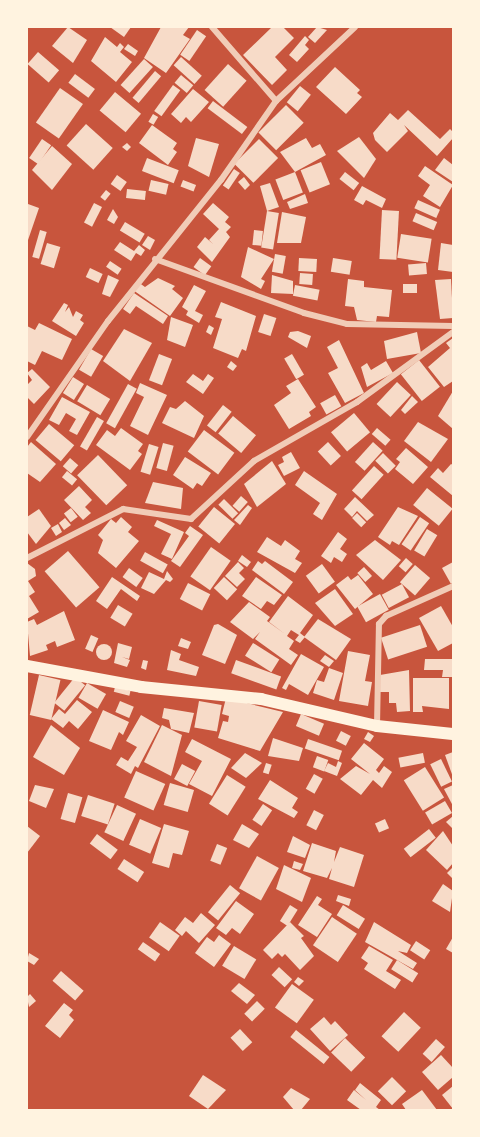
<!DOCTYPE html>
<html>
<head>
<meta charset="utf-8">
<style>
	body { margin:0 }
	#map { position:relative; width:480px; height:1137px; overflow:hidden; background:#c8553d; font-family:Inter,sans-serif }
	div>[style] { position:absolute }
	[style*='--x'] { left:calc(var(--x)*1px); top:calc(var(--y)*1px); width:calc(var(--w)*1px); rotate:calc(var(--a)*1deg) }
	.building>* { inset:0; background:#f7dbc8; transform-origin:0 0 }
	.round { border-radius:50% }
	.minor>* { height:6px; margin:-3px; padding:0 3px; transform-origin:3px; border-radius:3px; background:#f1ccb7 }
	.secondary>* { height:12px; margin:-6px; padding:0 6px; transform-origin:6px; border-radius:6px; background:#fff3e0 }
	span { translate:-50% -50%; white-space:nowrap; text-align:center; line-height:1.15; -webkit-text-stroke:5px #fff3e0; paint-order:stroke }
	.frame { position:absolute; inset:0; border:28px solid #fff3e0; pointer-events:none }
</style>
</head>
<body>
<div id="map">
	<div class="building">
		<div style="clip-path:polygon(68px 27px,87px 40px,73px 63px,52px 46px)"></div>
		<div style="clip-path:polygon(110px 27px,131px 27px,124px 37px)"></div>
		<div style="clip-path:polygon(161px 27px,189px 27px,183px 35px,190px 39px,166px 73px,144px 58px)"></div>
		<div style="clip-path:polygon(272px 27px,283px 27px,294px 38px,275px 57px,287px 70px,272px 85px,243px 55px)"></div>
		<div style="clip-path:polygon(317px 27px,327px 30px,315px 43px,308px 37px)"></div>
		<div style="left:197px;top:30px;width:11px;height:30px;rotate:34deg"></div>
		<div style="clip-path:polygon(305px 36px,309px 40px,305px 45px,309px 49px,297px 62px,289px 55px)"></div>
		<div style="clip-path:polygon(105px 37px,117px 47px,120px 43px,124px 47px,120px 52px,132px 62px,116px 82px,91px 61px)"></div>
		<div style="clip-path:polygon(128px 44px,138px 51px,135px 56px,124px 49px)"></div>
		<div style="left:38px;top:52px;width:28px;height:16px;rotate:41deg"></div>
		<div style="left:181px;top:57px;width:28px;height:11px;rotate:42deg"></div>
		<div style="left:144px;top:59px;width:12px;height:35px;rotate:42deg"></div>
		<div style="left:228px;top:64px;width:25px;height:35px;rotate:42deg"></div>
		<div style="clip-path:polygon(335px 67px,360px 90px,357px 93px,362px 97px,346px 114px,316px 87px)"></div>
		<div style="left:155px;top:71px;width:8px;height:35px;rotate:40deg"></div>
		<div style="left:75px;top:74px;width:25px;height:11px;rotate:37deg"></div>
		<div style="left:181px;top:75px;width:16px;height:10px;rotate:40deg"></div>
		<div style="left:173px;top:85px;width:9px;height:32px;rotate:36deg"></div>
		<div style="left:300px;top:86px;width:14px;height:21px;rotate:39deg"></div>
		<div style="left:60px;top:88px;width:28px;height:42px;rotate:35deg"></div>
		<div style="clip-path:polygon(193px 89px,209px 102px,191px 122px,186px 117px,181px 123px,171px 114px)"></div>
		<div style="left:115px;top:92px;width:34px;height:24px;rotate:40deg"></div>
		<div style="left:213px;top:101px;width:43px;height:9px;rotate:37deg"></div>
		<div style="left:286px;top:105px;width:25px;height:39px;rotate:45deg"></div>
		<div style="clip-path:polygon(408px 110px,440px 139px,450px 129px,453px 132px,453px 138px,437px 156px,404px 125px,408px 131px,387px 152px,375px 140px,373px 133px,390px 113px,398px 120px)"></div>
		<div style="left:153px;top:114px;width:6px;height:9px;rotate:31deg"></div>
		<div style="left:86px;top:124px;width:36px;height:29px;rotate:42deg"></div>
		<div style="clip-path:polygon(152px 125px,177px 143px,173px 149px,177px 152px,168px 165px,139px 143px)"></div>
		<div style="clip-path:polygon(359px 137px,376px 159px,364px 178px,337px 151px)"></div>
		<div style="clip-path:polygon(196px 138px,219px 144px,209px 177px,188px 166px)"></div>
		<div style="clip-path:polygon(306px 138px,312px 148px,320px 144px,326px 155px,295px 172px,280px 152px)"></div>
		<div style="left:42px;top:139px;width:11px;height:23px;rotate:34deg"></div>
		<div style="left:259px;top:139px;width:27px;height:35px;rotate:45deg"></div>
		<div style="clip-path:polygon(127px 143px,131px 147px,127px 151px,122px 147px)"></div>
		<div style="clip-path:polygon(52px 146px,72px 164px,52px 190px,32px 170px)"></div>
		<div style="left:147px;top:158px;width:34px;height:14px;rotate:21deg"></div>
		<div style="clip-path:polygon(444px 158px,453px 165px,453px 182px,435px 170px)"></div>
		<div style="left:321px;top:162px;width:24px;height:22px;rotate:68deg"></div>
		<div style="clip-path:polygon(425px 166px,453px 185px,440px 207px,423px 196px,430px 185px,418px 176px)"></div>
		<div style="left:234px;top:169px;width:7px;height:20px;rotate:34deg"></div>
		<div style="left:295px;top:172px;width:22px;height:21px;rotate:69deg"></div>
		<div style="left:345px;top:172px;width:18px;height:9px;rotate:38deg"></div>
		<div style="left:117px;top:175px;width:12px;height:11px;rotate:35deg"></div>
		<div style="clip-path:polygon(244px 177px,250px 185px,245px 190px,238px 182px)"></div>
		<div style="left:151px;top:180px;width:18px;height:11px;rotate:13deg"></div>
		<div style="left:183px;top:180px;width:14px;height:7px;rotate:21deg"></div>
		<div style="clip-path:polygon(270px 183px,279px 207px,267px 211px,260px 186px)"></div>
		<div style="clip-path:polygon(362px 186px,386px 199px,382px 208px,366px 200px,363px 205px,354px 200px)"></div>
		<div style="left:127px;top:189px;width:19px;height:9px;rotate:6deg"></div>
		<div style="left:106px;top:190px;width:6px;height:9px;rotate:39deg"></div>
		<div style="clip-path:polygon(305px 194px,308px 203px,290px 209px,287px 202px)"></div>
		<div style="left:418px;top:200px;width:24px;height:9px;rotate:24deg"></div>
		<div style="left:94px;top:203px;width:9px;height:22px;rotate:27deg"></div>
		<div style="clip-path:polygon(213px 203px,229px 217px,225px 222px,231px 227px,226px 232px,230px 237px,212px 262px,197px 247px,205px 237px,213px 244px,209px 240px,219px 229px,203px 214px)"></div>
		<div style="clip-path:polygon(28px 204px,39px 208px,27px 243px,27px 206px)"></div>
		<div style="clip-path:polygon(113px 209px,118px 217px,114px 224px,107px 220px)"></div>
		<div style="left:382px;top:210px;width:17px;height:49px;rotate:3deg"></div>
		<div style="left:267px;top:211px;width:12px;height:37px;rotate:9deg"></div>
		<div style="clip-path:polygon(282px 212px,306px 217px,301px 243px,277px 243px)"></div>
		<div style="left:416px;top:213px;width:23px;height:9px;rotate:23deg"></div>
		<div style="left:125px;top:222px;width:23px;height:10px;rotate:31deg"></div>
		<div style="left:40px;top:230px;width:7px;height:28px;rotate:16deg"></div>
		<div style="left:254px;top:230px;width:9px;height:15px;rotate:6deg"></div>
		<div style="left:401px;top:234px;width:31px;height:24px;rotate:9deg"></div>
		<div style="clip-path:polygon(148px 236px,155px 240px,150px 250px,142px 245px)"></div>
		<div style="clip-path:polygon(120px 242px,134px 251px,139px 245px,145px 250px,141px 256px,136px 253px,131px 261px,114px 250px)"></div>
		<div style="left:47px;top:243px;width:14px;height:22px;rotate:17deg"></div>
		<div style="clip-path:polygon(441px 243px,453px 245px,453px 272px,438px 270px)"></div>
		<div style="clip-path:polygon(248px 247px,274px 259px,261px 279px,265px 281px,261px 289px,241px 277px)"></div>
		<div style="left:275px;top:254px;width:11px;height:18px;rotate:10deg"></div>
		<div style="left:200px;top:258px;width:14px;height:11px;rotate:36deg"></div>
		<div style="left:299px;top:258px;width:18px;height:13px;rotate:3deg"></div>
		<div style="left:333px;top:258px;width:19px;height:14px;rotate:9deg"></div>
		<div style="left:110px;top:261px;width:14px;height:7px;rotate:34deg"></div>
		<div style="left:426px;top:263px;width:11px;height:18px;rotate:85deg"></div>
		<div style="left:90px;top:268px;width:14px;height:10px;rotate:25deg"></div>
		<div style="left:300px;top:273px;width:13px;height:11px;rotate:4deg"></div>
		<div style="clip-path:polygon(108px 275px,119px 280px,110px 297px,102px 294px)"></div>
		<div style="clip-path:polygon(272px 275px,293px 281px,293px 294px,271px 293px)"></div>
		<div style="clip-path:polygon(158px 278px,175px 286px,172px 289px,183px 298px,170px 316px,133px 290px,138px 282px,145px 287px)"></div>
		<div style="clip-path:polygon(348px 279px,364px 281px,364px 287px,392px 290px,389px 317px,377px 316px,376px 322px,357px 320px,354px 307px,345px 306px)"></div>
		<div style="clip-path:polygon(451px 279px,453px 318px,440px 319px,435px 280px)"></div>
		<div style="left:403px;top:284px;width:14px;height:9px"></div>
		<div style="clip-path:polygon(194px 285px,206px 291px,195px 311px,203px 315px,199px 323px,186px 315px,188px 311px,182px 307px)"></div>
		<div style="left:295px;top:285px;width:25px;height:11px;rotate:11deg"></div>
		<div style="clip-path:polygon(134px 293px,168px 316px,163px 324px,136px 306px,130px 314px,123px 309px)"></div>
		<div style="clip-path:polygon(221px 302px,256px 316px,246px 351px,242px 349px,238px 358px,213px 348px,222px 319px,215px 317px)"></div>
		<div style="clip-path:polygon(64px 303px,68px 305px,65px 312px,69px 307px,73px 317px,76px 311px,83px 315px,80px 320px,84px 323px,76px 336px,52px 321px)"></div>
		<div style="left:264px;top:314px;width:13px;height:19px;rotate:18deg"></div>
		<div style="clip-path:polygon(171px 317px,193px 325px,185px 347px,167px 340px)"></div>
		<div style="clip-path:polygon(39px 323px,72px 339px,62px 360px,42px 351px,35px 365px,27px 361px,27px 326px,35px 330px)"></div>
		<div style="clip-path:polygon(209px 325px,214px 328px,211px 335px,206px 332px)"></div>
		<div style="clip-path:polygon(124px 329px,152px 343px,130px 381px,103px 361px)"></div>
		<div style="clip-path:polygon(298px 331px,311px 336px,307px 348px,288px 337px,290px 332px)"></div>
		<div style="clip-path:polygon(417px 332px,421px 353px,387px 359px,384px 341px)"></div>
		<div style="clip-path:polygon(453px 338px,453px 381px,444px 387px,428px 367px,450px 348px,446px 343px)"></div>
		<div style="clip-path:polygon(339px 340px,364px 393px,345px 403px,328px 373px,338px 368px,327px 347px)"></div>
		<div style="left:91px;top:349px;width:14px;height:24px;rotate:30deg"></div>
		<div style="left:159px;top:354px;width:14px;height:28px;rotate:21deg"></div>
		<div style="left:292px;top:354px;width:24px;height:9px;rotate:60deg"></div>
		<div style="left:419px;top:360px;width:34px;height:23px;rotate:52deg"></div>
		<div style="clip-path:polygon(231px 361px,237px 366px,233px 371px,227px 367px)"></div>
		<div style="clip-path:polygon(386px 361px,393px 373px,367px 387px,361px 367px,367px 363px,371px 370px)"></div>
		<div style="clip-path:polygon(32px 369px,50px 387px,34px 404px,27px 397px,27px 385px,32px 380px,27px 373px)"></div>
		<div style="clip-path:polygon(193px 374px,203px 381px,208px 374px,214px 378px,203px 394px,186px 382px)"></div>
		<div style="left:73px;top:377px;width:13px;height:19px;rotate:32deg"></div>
		<div style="clip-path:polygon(298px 379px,316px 407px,309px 412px,311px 416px,289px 429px,274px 405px,291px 393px,286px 386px)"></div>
		<div style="left:397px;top:382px;width:19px;height:30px;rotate:43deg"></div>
		<div style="clip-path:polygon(140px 383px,167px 395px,148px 435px,130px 426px,144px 397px,136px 393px)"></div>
		<div style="left:128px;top:384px;width:10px;height:45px;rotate:29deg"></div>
		<div style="left:87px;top:385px;width:27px;height:19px;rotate:31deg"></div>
		<div style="clip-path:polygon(453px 391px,453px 429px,438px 416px)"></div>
		<div style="left:335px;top:395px;width:13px;height:17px;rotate:61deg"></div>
		<div style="clip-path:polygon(412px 396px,418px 402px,405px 414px,401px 410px)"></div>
		<div style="clip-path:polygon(62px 397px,90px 412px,77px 435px,69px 431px,76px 419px,66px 413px,59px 425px,49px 420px)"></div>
		<div style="clip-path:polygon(185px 401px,204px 416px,194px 438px,162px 423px,170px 407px,176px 409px)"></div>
		<div style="left:223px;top:405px;width:11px;height:26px;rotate:38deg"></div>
		<div style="left:354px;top:413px;width:25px;height:30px;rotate:50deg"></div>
		<div style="left:233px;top:416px;width:30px;height:23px;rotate:40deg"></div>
		<div style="left:97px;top:417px;width:8px;height:34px;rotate:30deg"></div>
		<div style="clip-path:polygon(418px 422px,448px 439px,431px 462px,404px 441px)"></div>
		<div style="left:49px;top:424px;width:33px;height:21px;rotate:40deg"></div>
		<div style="clip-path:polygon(121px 428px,143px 444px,138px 451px,142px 454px,130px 470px,96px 445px,107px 430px,115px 436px)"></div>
		<div style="left:377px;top:428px;width:18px;height:8px;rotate:41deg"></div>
		<div style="left:204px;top:430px;width:38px;height:27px;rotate:37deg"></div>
		<div style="clip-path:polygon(31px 442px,56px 464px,40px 482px,27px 473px,27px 447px)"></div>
		<div style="left:328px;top:442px;width:19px;height:14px;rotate:47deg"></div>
		<div style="left:373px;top:442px;width:13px;height:27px;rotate:42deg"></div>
		<div style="left:163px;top:443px;width:11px;height:26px;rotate:15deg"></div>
		<div style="left:149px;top:444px;width:10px;height:29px;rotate:17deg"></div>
		<div style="clip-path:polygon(406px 448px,428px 467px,413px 484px,395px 469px,400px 462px,396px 459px)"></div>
		<div style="clip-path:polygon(291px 452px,300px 468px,284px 476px,278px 465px,284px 462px,282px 457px)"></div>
		<div style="left:383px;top:453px;width:18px;height:11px;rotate:45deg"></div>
		<div style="left:98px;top:455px;width:42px;height:29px;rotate:46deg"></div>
		<div style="clip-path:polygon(185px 457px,211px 473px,202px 486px,197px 483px,193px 489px,173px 475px)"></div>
		<div style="left:70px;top:458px;width:11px;height:11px;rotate:41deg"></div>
		<div style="clip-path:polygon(272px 461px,286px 484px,257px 507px,244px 484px)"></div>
		<div style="clip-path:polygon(451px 464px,453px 465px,453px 496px,430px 477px,438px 468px,443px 473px)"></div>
		<div style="left:374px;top:466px;width:13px;height:33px;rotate:42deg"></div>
		<div style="left:67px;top:471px;width:13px;height:8px;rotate:39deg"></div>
		<div style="clip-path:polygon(304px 471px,337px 494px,322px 520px,313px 514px,320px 503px,295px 485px)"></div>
		<div style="clip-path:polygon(153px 482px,183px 488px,181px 509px,145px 503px)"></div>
		<div style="clip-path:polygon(79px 486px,92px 500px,85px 507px,91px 513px,83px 520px,64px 500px)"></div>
		<div style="left:427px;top:488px;width:33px;height:22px;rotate:39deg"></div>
		<div style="left:241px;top:496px;width:9px;height:13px;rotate:41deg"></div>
		<div style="clip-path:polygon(355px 497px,374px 515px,367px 521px,357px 511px,352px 517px,344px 509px)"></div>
		<div style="left:224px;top:499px;width:20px;height:8px;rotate:45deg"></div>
		<div style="clip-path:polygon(248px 505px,252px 508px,240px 525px,234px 520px)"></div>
		<div style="left:214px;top:507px;width:27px;height:25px;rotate:39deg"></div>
		<div style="clip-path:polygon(398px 507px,418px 516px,399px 545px,392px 541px,390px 545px,378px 537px)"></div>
		<div style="left:71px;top:508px;width:11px;height:9px;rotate:52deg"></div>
		<div style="clip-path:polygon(39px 509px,51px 526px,36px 544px,27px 532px,27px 517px)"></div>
		<div style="left:357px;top:513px;width:13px;height:7px;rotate:45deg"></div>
		<div style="clip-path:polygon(121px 517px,132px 527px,128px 532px,139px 541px,116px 568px,98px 553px,103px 540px,98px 535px,111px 519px,116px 523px)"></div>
		<div style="left:420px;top:517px;width:11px;height:33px;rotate:34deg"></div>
		<div style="clip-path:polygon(65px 518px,71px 525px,64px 530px,59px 523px)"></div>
		<div style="clip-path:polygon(157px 520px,184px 532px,172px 559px,161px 554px,171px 534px,154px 526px)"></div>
		<div style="clip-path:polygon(58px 524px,62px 532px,56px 536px,51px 528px)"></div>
		<div style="clip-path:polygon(190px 526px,203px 535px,180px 567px,171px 561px,189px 536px,185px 533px)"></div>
		<div style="left:427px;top:529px;width:12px;height:25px;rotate:31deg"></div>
		<div style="clip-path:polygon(338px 532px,347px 539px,340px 549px,347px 554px,342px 562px,334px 557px,331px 563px,321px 556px)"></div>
		<div style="clip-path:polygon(267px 537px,281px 546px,285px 540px,300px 551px,295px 559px,302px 563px,295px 573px,257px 552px)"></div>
		<div style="clip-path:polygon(375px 540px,401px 560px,383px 580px,356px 555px)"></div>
		<div style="left:211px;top:547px;width:24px;height:36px;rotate:35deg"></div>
		<div style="left:68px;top:551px;width:48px;height:31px;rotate:49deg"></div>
		<div style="left:145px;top:552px;width:26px;height:10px;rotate:29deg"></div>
		<div style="clip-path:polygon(242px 555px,251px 562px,247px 567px,238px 561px)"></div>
		<div style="left:406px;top:558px;width:9px;height:11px;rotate:41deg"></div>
		<div style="clip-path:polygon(258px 561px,262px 564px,265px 561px,293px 582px,284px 594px,252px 570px)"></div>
		<div style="clip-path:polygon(238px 562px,244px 568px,239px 573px,245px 579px,237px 587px,225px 576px)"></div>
		<div style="clip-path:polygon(453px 562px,453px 582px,451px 584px,442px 568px)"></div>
		<div style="clip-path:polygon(27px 563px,35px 569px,36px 576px,28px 581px,35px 592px,29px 596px,39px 612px,27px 619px)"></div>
		<div style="left:322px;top:564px;width:22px;height:20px;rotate:54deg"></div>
		<div style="left:415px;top:565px;width:20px;height:23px;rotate:41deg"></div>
		<div style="left:364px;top:567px;width:12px;height:9px;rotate:48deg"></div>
		<div style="left:129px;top:568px;width:17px;height:11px;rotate:36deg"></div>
		<div style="clip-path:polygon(167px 571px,173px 579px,170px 582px,166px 580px,154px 594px,141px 588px,149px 572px,164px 579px)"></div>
		<div style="clip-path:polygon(358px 575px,373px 594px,355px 609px,336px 585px,348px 576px,351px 580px)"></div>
		<div style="clip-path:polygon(112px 577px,140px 596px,137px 601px,121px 589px,107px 609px,96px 601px)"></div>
		<div style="left:224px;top:577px;width:18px;height:15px;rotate:43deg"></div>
		<div style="clip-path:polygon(256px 577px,282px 595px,274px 605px,267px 601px,261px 609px,242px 596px)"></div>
		<div style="left:188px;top:583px;width:25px;height:18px;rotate:27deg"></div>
		<div style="left:402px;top:584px;width:15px;height:23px;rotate:62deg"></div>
		<div style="clip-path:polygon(335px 589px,353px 614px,335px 626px,315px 603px)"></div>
		<div style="left:380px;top:594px;width:18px;height:26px;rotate:61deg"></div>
		<div style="clip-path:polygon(288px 596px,313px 615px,300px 633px,305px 637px,300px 643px,295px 640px,299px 635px,291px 630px,287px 636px,294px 641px,289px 649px,298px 655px,291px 665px,255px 639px,260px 632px,253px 639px,230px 622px,249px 602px,270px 617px,267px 621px,285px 634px,269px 622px)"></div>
		<div style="left:118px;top:605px;width:17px;height:15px;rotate:31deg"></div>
		<div style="clip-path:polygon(441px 606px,453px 627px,453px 643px,438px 651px,419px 618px)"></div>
		<div style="clip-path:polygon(64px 611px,75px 640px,57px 647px,55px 641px,46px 645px,48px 650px,30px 656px,27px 622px,34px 619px,37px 625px)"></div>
		<div style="clip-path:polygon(318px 619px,351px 639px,336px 660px,304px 637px)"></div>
		<div style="clip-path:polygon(218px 624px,237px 635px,225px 664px,202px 655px,214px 625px)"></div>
		<div style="left:420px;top:625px;width:23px;height:41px;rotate:72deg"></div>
		<div style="left:91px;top:635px;width:8px;height:15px;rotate:23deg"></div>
		<div style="clip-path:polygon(181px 638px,191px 642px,188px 649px,178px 646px)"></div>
		<div style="clip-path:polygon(118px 643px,132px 647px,129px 659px,122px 657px,130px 660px,127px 667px,114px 663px)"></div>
		<div style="left:253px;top:643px;width:31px;height:15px;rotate:32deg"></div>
		<div class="round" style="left:96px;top:644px;width:16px;height:16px"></div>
		<div style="clip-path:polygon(171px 650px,181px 654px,179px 660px,199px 667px,196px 676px,167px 670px)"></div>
		<div style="clip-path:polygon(348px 651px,370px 655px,365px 681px,372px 682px,368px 706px,339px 701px)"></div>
		<div style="clip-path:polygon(301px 654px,324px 667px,308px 695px,289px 684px,286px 690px,282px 688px)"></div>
		<div style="clip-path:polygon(325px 655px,334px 661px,329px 667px,320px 661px)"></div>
		<div style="clip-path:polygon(425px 659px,453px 659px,453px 677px,442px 677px,443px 670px,424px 670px)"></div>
		<div style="clip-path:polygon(143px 660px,148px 661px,146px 670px,141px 668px)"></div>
		<div style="left:236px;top:660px;width:48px;height:14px;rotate:20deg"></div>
		<div style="clip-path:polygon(329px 668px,343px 673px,334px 700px,313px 693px,317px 680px,324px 682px)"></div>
		<div style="clip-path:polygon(409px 670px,410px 711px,397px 712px,396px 703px,389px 703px,389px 692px,380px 692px,380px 675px)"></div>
		<div style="left:39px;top:675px;width:22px;height:41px;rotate:13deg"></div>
		<div style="left:75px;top:677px;width:13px;height:33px;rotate:39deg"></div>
		<div style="clip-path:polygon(413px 678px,449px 678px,449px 709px,422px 706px,423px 712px,413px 712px)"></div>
		<div style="left:87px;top:683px;width:22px;height:17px;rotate:30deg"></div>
		<div style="left:115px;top:687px;width:16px;height:5px;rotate:14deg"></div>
		<div style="clip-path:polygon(226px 698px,283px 712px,260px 751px,218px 738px,223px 721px,228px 722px,229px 716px,222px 714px)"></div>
		<div style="clip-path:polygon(77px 700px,92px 712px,78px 729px,69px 721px,63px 728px,51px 719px,59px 709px,65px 714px)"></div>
		<div style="left:120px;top:701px;width:15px;height:12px;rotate:23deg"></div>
		<div style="left:199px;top:701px;width:23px;height:27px;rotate:10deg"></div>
		<div style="clip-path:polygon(164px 708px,194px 713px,189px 733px,171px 729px,169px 720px,162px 718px)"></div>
		<div style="clip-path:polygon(103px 710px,129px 722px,123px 735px,119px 732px,111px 750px,89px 741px)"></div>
		<div style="left:301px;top:714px;width:25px;height:13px;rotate:23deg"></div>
		<div style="clip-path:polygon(141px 715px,160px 726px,138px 768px,135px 766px,131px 774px,116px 765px,121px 757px,128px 761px,137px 747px,126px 741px)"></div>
		<div style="clip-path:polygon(51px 725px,80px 748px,64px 775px,33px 757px)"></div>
		<div style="clip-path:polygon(162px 725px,182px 735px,171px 776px,144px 762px)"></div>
		<div style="left:341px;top:731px;width:11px;height:11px;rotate:27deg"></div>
		<div style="clip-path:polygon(368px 732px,374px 736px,370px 742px,364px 739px)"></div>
		<div style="clip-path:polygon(273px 738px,303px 748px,299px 761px,268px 756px)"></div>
		<div style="clip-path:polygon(192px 739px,231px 759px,212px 796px,189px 784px,202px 761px,185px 752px)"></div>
		<div style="left:308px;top:739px;width:36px;height:10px;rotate:19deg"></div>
		<div style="clip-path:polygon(364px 743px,384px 759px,376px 770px,379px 773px,384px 766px,392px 772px,382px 788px,373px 780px,361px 795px,340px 779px,356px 766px,370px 774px,351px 759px)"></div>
		<div style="clip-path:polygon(453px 752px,453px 777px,445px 755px)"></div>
		<div style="clip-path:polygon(245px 753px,262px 763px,246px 778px,231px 768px)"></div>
		<div style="left:423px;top:753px;width:10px;height:25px;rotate:79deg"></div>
		<div style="left:317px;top:756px;width:12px;height:12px;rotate:20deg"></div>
		<div style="left:441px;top:759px;width:25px;height:12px;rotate:64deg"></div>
		<div style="clip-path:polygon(338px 761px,342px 763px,337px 776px,324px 771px,328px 763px,336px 767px)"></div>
		<div style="left:266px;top:763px;width:6px;height:10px;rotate:18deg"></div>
		<div style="left:182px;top:764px;width:15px;height:17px;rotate:28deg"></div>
		<div style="left:425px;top:767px;width:36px;height:25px;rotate:58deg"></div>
		<div style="left:136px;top:771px;width:32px;height:29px;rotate:24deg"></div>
		<div style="left:314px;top:774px;width:10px;height:17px;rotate:29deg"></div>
		<div style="left:227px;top:775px;width:22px;height:34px;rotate:32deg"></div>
		<div style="clip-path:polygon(270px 780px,298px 798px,292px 808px,298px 812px,294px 818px,258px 799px)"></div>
		<div style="left:170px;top:783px;width:25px;height:23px;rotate:16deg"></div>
		<div style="clip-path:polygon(35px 785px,54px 789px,46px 808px,29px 801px)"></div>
		<div style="clip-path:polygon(453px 785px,453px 806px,444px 789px)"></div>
		<div style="left:68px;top:793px;width:15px;height:27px;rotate:16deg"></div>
		<div style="left:88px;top:795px;width:28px;height:22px;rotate:18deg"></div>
		<div style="left:445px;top:801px;width:14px;height:23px;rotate:60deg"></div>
		<div style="left:263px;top:804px;width:11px;height:19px;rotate:34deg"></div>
		<div style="left:117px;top:805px;width:21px;height:30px;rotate:25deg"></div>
		<div style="left:314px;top:810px;width:11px;height:17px;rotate:27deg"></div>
		<div style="clip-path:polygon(453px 816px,453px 829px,446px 822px)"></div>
		<div style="left:140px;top:819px;width:23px;height:28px;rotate:23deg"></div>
		<div style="left:385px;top:819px;width:10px;height:11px;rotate:66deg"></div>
		<div style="clip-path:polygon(164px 824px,189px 831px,182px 855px,173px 853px,169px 868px,152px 863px)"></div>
		<div style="clip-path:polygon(242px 824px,259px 834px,249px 848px,233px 840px)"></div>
		<div style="clip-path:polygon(27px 826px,40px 836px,27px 853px)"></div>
		<div style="left:429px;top:829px;width:11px;height:32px;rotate:52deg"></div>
		<div style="clip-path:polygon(443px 831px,453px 846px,453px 863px,447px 870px,426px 850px)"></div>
		<div style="left:97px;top:834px;width:26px;height:12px;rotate:37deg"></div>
		<div style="clip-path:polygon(293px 836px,310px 845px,305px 858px,287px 852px)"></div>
		<div style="clip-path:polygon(312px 843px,336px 851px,334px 862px,340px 847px,364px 855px,354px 887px,329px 879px,332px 868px,327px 878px,303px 871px)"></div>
		<div style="left:217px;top:844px;width:11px;height:18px;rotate:22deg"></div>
		<div style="left:257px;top:856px;width:25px;height:37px;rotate:29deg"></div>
		<div style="left:124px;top:859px;width:24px;height:12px;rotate:33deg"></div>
		<div style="clip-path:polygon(294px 861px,303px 864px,300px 870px,292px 868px)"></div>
		<div style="clip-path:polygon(284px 865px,311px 878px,302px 902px,276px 889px)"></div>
		<div style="clip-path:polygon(453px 867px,453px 879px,447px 873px)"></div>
		<div style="clip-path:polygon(443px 884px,453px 891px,450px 912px,432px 901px)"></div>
		<div style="left:230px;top:885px;width:13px;height:35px;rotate:39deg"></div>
		<div style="clip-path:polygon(338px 895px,351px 899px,349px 906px,336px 901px)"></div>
		<div style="clip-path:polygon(317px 896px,322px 899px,318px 905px,332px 914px,317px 937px,298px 925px)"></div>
		<div style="clip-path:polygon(236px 901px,254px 914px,240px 934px,232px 928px,226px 935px,216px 928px)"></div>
		<div style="left:290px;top:905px;width:9px;height:19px;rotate:32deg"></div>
		<div style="left:343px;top:905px;width:26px;height:12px;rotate:32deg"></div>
		<div style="clip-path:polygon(201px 913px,215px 925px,199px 943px,186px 931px,182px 936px,175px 930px,185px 917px,193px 923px)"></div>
		<div style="left:332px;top:917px;width:30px;height:34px;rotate:34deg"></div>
		<div style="left:160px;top:922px;width:24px;height:19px;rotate:35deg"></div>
		<div style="clip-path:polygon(290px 922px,304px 936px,301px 938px,314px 956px,300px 970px,285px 954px,282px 957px,278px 953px,272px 959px,263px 950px)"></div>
		<div style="clip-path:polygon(374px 922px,411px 945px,407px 953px,398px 951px,417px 963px,413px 969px,365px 942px)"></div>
		<div style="clip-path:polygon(219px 935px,231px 944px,214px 967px,195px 953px,207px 937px,214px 942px)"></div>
		<div style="clip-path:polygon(453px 937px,453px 953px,446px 949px)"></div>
		<div style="left:416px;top:941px;width:17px;height:11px;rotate:33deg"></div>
		<div style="left:143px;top:942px;width:21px;height:9px;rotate:35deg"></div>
		<div style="left:234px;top:946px;width:26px;height:23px;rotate:31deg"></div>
		<div style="clip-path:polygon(369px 946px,393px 960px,386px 971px,401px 980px,395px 989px,364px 969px,368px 963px,361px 958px)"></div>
		<div style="clip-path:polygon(29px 953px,39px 959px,34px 965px,27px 961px)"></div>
		<div style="left:397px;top:960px;width:25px;height:11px;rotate:32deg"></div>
		<div style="left:279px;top:967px;width:18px;height:11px;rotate:43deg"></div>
		<div style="left:61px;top:971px;width:30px;height:13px;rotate:41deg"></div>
		<div style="clip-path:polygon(298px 977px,304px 981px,299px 986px,294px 982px)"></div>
		<div style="clip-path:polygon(239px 983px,255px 995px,247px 1004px,231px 991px)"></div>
		<div style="left:292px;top:984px;width:27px;height:29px;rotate:36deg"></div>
		<div style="clip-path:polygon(30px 994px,36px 1001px,29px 1007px,27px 997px)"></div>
		<div style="left:257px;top:1001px;width:11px;height:18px;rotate:45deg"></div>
		<div style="clip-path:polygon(64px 1003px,73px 1010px,69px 1015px,74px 1020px,60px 1038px,45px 1026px)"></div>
		<div style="left:404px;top:1012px;width:23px;height:33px;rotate:43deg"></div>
		<div style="clip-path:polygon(324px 1017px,331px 1025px,335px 1021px,348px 1035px,330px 1051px,310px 1029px)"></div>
		<div style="left:240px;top:1029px;width:18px;height:13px;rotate:47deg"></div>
		<div style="left:296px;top:1030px;width:43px;height:9px;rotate:39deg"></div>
		<div style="left:345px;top:1038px;width:28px;height:20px;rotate:44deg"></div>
		<div style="left:436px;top:1039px;width:12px;height:20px;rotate:42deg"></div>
		<div style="clip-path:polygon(441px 1055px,453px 1068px,453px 1077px,438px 1090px,422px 1072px)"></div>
		<div style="clip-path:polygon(203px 1075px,226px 1090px,208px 1109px,189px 1096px)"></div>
		<div style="left:392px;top:1077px;width:20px;height:20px;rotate:45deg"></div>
		<div style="clip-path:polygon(360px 1083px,381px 1100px,376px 1107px,380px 1110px,361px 1110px,347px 1100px,354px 1090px,366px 1100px,355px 1090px)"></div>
		<div style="clip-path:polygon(453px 1086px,453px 1109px,442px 1095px)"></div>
		<div style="clip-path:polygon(291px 1088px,310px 1099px,301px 1110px,294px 1110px,283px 1097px)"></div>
		<div style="clip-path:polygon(422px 1090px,437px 1110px,406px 1110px,402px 1104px)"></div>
	</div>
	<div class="minor">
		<div style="--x:212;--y:27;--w:98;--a:49.1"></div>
		<div style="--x:155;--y:259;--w:158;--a:19.9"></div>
		<div style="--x:304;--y:313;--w:44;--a:14.3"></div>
		<div style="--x:347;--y:324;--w:106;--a:1.1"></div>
		<div style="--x:27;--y:437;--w:141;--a:-55.1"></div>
		<div style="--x:108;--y:321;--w:181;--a:-51.3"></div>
		<div style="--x:221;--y:180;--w:96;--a:-55.2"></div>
		<div style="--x:276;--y:101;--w:108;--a:-43.1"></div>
		<div style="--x:27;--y:558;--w:108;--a:-27"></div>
		<div style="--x:123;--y:509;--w:69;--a:8.4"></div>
		<div style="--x:191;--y:519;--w:86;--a:-42.6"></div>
		<div style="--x:254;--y:461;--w:119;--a:-29.8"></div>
		<div style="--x:357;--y:402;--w:119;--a:-36.1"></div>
		<div style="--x:377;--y:726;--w:102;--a:-88.9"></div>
		<div style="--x:379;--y:624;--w:11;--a:-49"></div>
		<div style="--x:386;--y:616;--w:73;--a:-24.1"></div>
	</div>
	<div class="secondary">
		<div style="--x:27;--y:666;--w:116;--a:10.4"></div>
		<div style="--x:141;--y:687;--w:121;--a:5.7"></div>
		<div style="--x:261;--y:699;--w:119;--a:13.1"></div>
		<div style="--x:377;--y:726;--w:76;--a:6"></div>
	</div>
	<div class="frame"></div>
</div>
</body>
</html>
